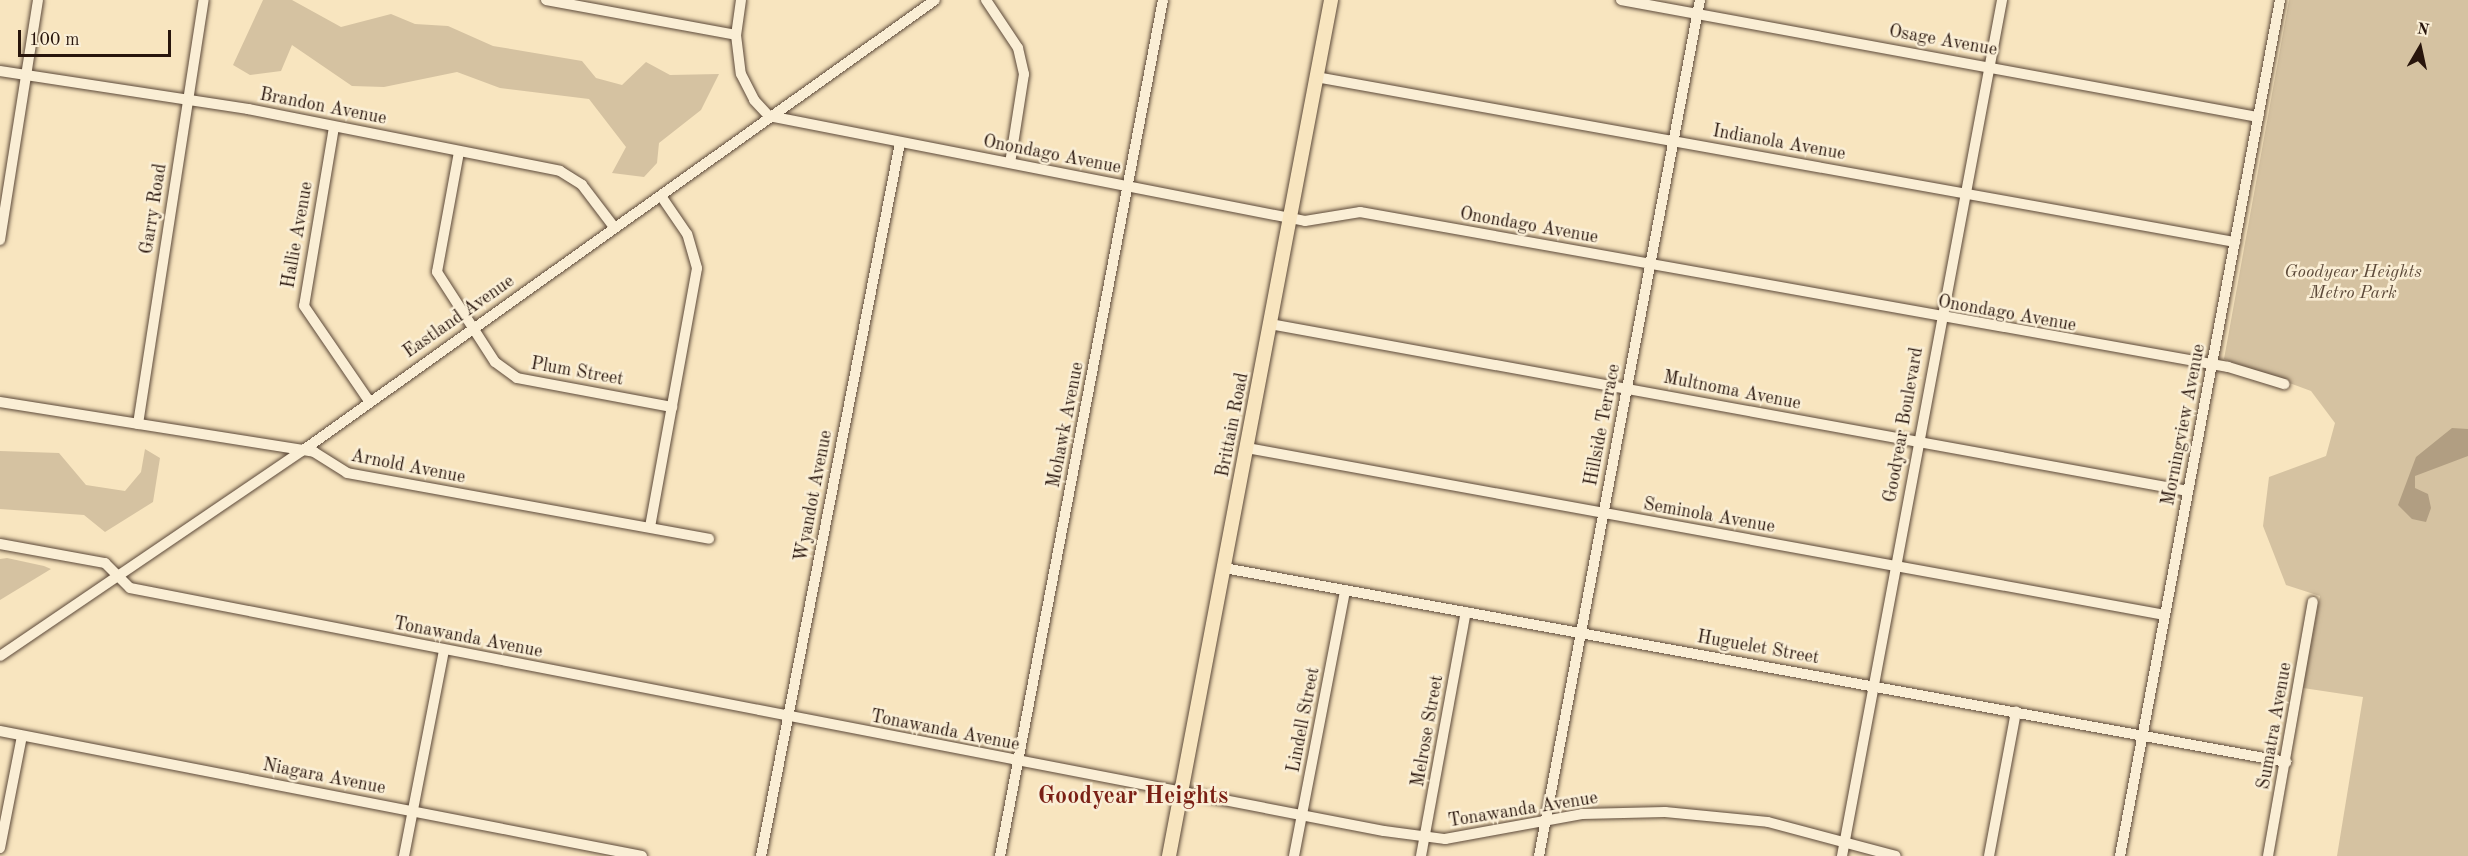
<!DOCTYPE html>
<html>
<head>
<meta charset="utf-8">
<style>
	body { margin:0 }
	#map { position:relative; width:2468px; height:856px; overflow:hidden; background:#f8e5bf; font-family:"Old Standard TT",serif }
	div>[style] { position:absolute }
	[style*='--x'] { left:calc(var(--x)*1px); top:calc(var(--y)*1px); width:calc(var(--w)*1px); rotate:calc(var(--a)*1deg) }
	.green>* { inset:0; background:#d5c2a1 }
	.water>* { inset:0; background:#b19e82 }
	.roads { filter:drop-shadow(0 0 2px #5c4939) drop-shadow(0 0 2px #5c4939) }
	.minor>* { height:10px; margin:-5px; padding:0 5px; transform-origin:5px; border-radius:5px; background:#faeed5 }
	.major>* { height:14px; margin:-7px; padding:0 7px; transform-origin:7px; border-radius:7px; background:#f8e5bf }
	span { translate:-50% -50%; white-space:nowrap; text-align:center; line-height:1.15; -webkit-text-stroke:5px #faeed5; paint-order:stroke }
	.street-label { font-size:18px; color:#28150c }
	.park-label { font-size:18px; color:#5c4939; font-style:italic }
	.district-label { font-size:24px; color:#7a1f14; font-weight:700 }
	.north { position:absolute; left:2390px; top:18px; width:60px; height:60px; -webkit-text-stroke:4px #faeed5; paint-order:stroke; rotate:9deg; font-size:16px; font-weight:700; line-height:24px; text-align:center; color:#28150c }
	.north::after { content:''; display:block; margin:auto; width:21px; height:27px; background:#28150c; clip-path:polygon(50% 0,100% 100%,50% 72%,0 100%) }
	.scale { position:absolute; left:18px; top:30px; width:153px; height:27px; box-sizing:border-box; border:3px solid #28150c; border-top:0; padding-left:8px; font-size:18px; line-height:21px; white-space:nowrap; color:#28150c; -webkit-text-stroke:4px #faeed5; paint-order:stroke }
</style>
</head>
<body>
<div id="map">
	<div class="green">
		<div style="clip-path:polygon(263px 0,292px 0,341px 27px,391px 14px,415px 24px,448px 26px,493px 46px,582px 61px,596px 78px,622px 85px,646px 62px,670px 75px,719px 74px,701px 110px,659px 143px,657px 163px,644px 177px,612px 173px,626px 147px,589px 99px,500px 88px,457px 72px,384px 87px,352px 86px,292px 45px,281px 71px,250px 75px,233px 65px)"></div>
		<div style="clip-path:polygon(2289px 0,2468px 0,2468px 856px,2337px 856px,2363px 697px,2303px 688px,2320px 596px,2286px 585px,2263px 526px,2269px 477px,2326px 456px,2335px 423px,2311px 391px,2224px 359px)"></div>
		<div style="clip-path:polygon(145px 449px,160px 458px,153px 502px,105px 532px,84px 515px,0 509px,0 451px,59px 453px,86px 485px,125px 491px,141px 472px)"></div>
		<div style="clip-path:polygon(7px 558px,44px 566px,51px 569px,0 600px,0 559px)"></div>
	</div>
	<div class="water">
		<div style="clip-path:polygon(2452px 428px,2468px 429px,2468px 456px,2415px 476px,2415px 488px,2428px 494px,2431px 508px,2426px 522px,2412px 519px,2398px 505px,2416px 457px)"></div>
	</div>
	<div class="roads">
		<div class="minor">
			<div style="--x:546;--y:0;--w:193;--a:10.4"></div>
			<div style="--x:741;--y:0;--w:35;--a:98"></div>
			<div style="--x:736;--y:35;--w:39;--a:83"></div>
			<div style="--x:741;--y:74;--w:29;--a:63"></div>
			<div style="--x:754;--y:100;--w:22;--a:47"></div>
			<div style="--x:769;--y:116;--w:546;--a:11.08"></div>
			<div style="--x:1305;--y:221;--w:56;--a:-9.3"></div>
			<div style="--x:1360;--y:212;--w:882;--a:10.12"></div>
			<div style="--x:2228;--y:367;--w:59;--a:16.9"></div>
			<div style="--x:986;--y:0;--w:58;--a:56.3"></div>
			<div style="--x:1018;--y:48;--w:27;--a:77"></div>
			<div style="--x:1024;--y:74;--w:90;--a:98.9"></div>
			<div style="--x:1621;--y:0;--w:648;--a:10.41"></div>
			<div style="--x:0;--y:71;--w:251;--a:8.7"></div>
			<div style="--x:248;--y:109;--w:318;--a:11.2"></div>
			<div style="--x:560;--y:171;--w:26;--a:32"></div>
			<div style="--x:582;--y:185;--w:53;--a:52.7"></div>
			<div style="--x:1316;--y:77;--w:934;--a:10.18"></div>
			<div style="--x:334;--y:127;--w:181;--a:99.5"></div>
			<div style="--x:304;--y:306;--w:115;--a:55.6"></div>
			<div style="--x:459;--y:152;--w:122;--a:100.4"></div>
			<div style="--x:437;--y:272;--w:107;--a:57.2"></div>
			<div style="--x:495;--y:362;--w:27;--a:36"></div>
			<div style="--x:517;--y:378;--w:158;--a:10.6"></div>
			<div style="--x:0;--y:240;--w:243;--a:-81"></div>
			<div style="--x:1270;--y:324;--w:933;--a:10.31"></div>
			<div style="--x:0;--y:402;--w:318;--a:9"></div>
			<div style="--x:314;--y:452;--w:39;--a:32"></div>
			<div style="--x:347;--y:473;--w:368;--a:10.3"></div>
			<div style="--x:138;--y:424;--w:429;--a:-81.2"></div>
			<div style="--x:1247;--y:448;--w:933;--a:10.31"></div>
			<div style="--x:650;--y:527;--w:263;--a:-79.7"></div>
			<div style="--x:697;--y:268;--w:35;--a:-106"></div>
			<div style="--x:687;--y:234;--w:46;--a:-124.4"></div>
			<div style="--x:0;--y:544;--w:107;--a:10.3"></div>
			<div style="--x:105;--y:563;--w:35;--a:45"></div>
			<div style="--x:130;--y:588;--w:1277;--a:10.97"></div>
			<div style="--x:1384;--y:831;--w:62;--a:7.5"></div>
			<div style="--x:1445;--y:839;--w:139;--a:-10.3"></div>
			<div style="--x:1582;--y:814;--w:83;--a:-1.4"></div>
			<div style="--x:1665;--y:812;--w:103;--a:5.5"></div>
			<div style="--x:1768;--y:822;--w:132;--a:14.9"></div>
			<div style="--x:1224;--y:568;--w:1080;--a:10.35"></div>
			<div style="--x:0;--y:656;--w:365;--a:-34.2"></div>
			<div style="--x:302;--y:451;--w:777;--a:-35.47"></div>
			<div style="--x:0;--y:731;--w:654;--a:11.02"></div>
			<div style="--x:0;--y:848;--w:114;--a:-78.9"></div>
			<div style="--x:404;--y:856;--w:209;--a:-79"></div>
			<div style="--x:761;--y:856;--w:726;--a:-78.97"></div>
			<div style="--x:1000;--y:856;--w:871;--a:-79.22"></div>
			<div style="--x:1294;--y:856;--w:271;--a:-79.1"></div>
			<div style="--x:1421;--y:856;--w:248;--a:-79.6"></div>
			<div style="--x:1539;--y:856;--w:871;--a:-79.35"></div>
			<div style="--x:1842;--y:856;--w:871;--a:-79.41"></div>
			<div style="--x:1989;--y:856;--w:147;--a:-79.4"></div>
			<div style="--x:2120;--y:856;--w:871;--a:-79.41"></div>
			<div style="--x:2268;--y:856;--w:258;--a:-80"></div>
		</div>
		<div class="major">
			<div style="--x:1169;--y:856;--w:871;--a:-79.28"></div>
		</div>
	</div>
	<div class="street-label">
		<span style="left:1943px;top:41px;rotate:10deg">Osage Avenue</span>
		<span style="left:323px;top:107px;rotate:11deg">Brandon Avenue</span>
		<span style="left:1779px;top:143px;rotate:10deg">Indianola Avenue</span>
		<span style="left:1052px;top:155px;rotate:11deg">Onondago Avenue</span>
		<span style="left:154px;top:209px;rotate:-81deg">Garry Road</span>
		<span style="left:1529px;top:226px;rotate:10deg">Onondago Avenue</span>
		<span style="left:298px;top:235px;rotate:-80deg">Hallie Avenue</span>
		<span style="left:2007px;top:314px;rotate:10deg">Onondago Avenue</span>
		<span style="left:459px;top:317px;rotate:-35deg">Eastland Avenue</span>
		<span style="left:577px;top:372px;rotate:10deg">Plum Street</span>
		<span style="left:1732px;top:391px;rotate:11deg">Multnoma Avenue</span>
		<span style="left:1066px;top:425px;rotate:-79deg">Mohawk Avenue</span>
		<span style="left:1233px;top:425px;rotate:-79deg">Brittain Road</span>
		<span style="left:1603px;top:425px;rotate:-79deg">Hillside Terrace</span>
		<span style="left:1904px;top:425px;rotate:-80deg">Goodyear Boulevard</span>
		<span style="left:2184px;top:425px;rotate:-79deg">Morningview Avenue</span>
		<span style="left:408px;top:467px;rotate:11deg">Arnold Avenue</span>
		<span style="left:814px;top:496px;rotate:-79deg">Wyandot Avenue</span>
		<span style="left:1709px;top:516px;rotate:10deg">Seminola Avenue</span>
		<span style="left:468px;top:638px;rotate:11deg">Tonawanda Avenue</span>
		<span style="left:1758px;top:648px;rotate:10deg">Huguelet Street</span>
		<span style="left:1304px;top:720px;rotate:-79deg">Lindell Street</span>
		<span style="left:2275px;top:726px;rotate:-80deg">Sumatra Avenue</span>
		<span style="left:945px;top:731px;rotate:11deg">Tonawanda Avenue</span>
		<span style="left:1428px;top:731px;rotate:-80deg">Melrose Street</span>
		<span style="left:324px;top:777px;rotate:11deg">Niagara Avenue</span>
		<span style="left:1523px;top:810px;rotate:-9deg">Tonawanda Avenue</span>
	</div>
	<div class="park-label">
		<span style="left:2353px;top:283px">Goodyear Heights<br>Metro Park</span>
	</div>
	<div class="district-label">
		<span style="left:1133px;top:798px">Goodyear Heights</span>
	</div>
	<div class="north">N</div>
	<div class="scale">100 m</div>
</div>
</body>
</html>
